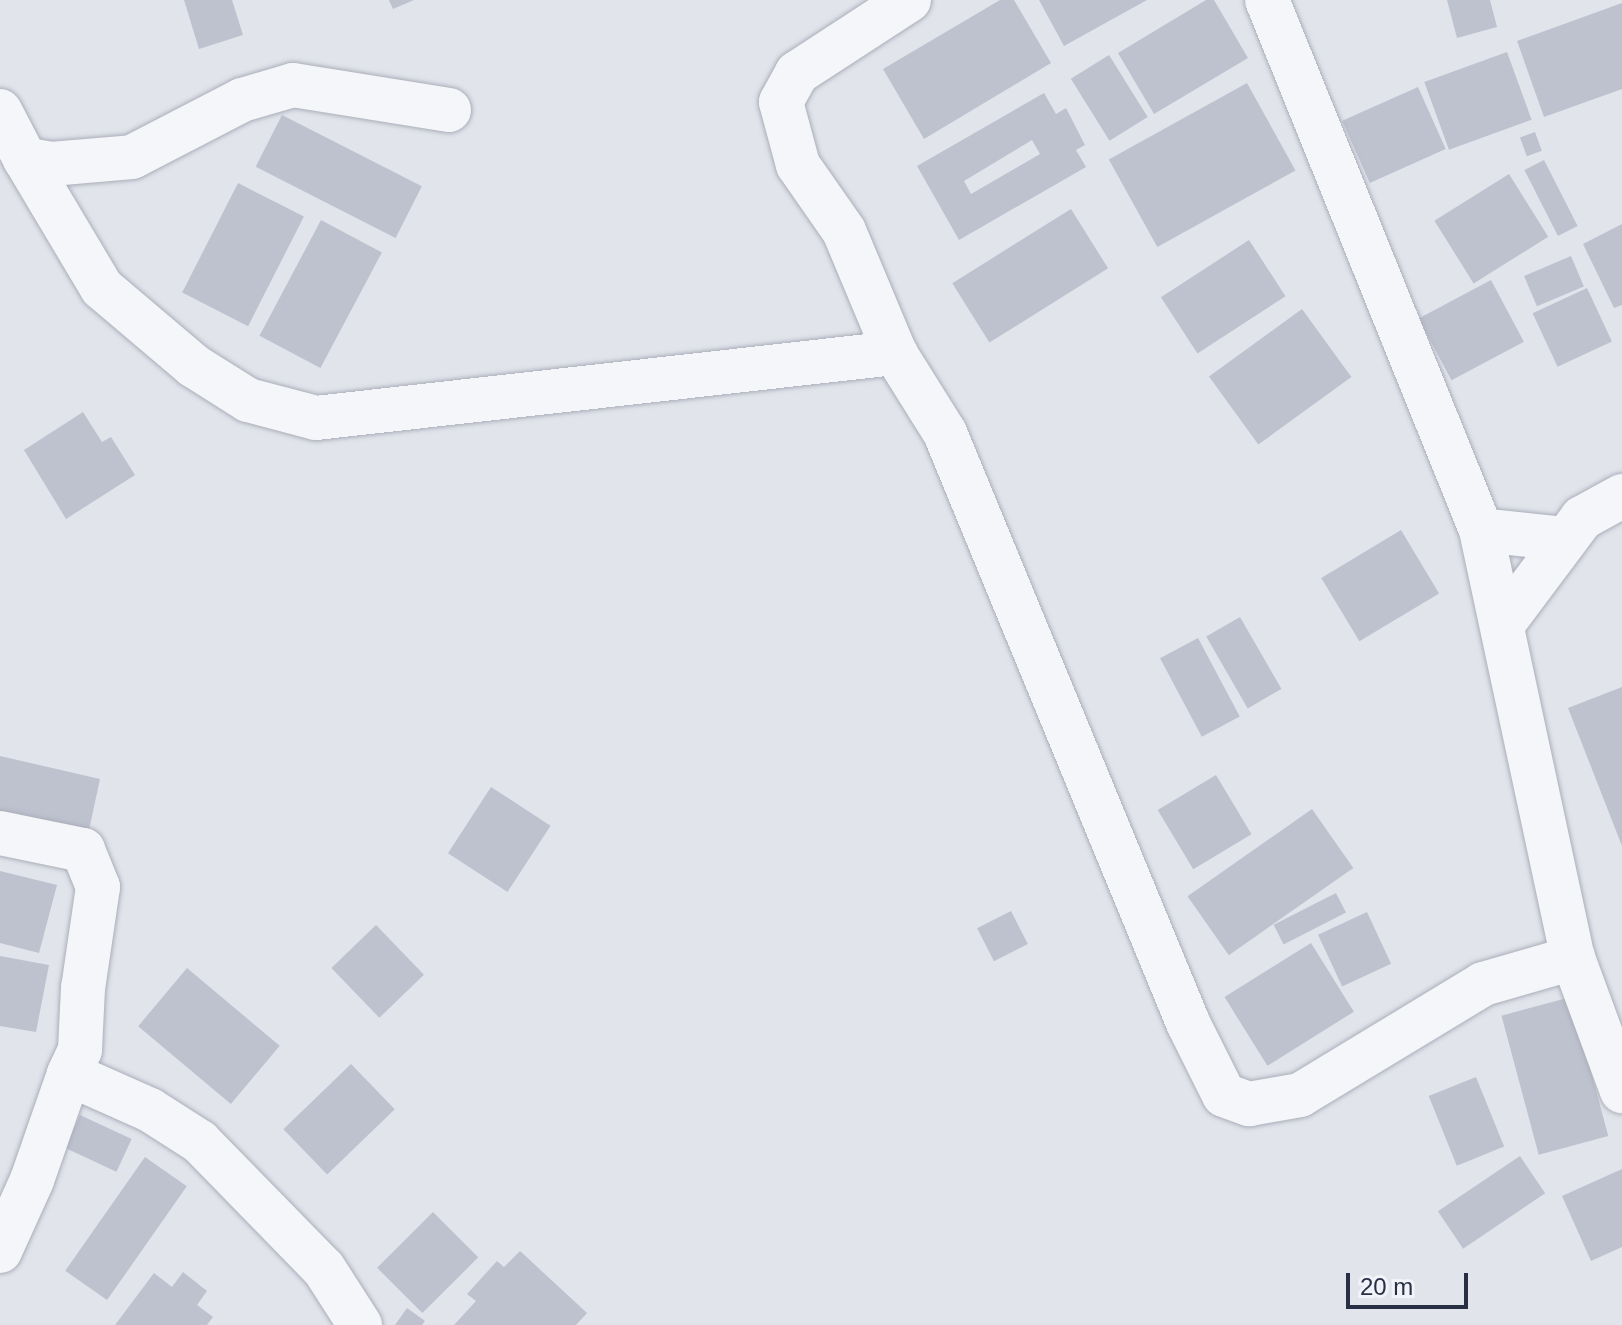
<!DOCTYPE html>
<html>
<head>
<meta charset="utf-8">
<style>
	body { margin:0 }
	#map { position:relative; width:1622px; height:1325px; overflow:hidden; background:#e1e4eb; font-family:Helvetica,sans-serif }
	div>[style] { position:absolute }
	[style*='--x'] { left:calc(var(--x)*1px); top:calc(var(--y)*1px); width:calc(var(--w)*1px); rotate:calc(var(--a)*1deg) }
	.building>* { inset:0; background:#bec2cf; transform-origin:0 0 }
	.roads { filter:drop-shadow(0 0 2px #aaaeb9) drop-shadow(0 0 2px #aaaeb9) }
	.street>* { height:44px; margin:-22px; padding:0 22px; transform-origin:22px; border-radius:22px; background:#f5f6f9 }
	span { translate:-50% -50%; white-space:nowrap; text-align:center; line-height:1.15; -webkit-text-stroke:6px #f1f3f8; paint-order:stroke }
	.scale { position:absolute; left:1346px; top:1273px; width:122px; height:36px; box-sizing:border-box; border:4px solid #282f45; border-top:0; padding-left:10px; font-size:24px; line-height:28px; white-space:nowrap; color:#282f45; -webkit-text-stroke:6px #f1f3f8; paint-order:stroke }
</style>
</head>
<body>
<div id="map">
	<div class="building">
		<div style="clip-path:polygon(184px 0,232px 0,243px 35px,199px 49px)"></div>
		<div style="clip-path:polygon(389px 0,414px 0,393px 9px)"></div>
		<div style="clip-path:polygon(1000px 0,1014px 0,1051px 63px,924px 139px,883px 69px)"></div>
		<div style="clip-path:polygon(1039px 0,1147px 0,1064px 46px)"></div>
		<div style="clip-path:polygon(1206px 0,1214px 0,1248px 58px,1154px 114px,1118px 53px)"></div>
		<div style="clip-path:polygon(1447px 0,1490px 0,1497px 27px,1457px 38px)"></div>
		<div style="clip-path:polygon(1622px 3px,1622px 89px,1544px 117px,1517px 41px)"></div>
		<div style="left:1507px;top:52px;width:72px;height:88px;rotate:70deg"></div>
		<div style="left:1109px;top:55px;width:73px;height:45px;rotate:58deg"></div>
		<div style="left:1247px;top:83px;width:100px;height:158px;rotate:61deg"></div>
		<div style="left:1418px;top:87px;width:68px;height:83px;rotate:66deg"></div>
		<div style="clip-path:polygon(evenodd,1044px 93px,1056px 114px,1066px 108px,1085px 145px,1076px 150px,1086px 167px,959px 240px,917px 166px,1044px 93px,1032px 140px,1040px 154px,971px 194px,964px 181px,1032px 140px)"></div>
		<div style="left:282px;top:115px;width:157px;height:58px;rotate:27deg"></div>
		<div style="left:1535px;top:132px;width:20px;height:16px;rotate:70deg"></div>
		<div style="left:1544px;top:160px;width:74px;height:22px;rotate:63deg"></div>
		<div style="left:1509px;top:174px;width:74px;height:88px;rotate:58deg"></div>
		<div style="left:238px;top:183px;width:74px;height:123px;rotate:27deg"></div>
		<div style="left:1071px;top:209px;width:70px;height:140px;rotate:58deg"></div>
		<div style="left:321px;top:220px;width:69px;height:131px;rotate:28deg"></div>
		<div style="clip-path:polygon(1622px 224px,1622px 305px,1614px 308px,1583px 244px)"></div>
		<div style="left:1249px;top:240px;width:67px;height:105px;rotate:57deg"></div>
		<div style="left:1571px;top:256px;width:33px;height:51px;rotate:67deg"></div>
		<div style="left:1491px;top:280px;width:70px;height:82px;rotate:62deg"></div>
		<div style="left:1587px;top:288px;width:59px;height:60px;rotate:65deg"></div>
		<div style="left:1302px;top:309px;width:84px;height:115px;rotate:54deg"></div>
		<div style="clip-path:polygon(83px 412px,102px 442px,111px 437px,135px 475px,66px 519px,24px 450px)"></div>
		<div style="left:1401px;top:530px;width:74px;height:93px;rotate:59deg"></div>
		<div style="left:1240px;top:617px;width:83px;height:39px;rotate:60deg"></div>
		<div style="left:1198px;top:638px;width:89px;height:43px;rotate:62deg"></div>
		<div style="clip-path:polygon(1622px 687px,1622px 846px,1568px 708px)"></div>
		<div style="clip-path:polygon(0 756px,100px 779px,89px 830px,0 811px)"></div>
		<div style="left:1216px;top:775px;width:69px;height:68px;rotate:59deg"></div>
		<div style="left:491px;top:787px;width:71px;height:79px;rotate:33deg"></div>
		<div style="left:1312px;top:809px;width:72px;height:152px;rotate:55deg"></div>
		<div style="clip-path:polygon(0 871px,57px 885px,39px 953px,0 943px)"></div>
		<div style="left:1336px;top:893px;width:22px;height:70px;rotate:63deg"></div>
		<div style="left:1011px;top:911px;width:37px;height:38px;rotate:63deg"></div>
		<div style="left:1367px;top:912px;width:57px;height:54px;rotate:65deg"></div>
		<div style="left:376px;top:925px;width:69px;height:62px;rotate:46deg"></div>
		<div style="left:1311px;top:943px;width:81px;height:102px;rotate:58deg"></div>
		<div style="clip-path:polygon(0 956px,49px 965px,36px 1032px,0 1026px)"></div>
		<div style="left:187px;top:968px;width:121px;height:76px;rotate:40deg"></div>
		<div style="left:1571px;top:997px;width:144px;height:72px;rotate:75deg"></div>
		<div style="left:351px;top:1064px;width:63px;height:94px;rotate:46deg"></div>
		<div style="left:1476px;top:1077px;width:75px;height:51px;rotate:68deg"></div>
		<div style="left:80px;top:1115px;width:57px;height:36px;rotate:25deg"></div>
		<div style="left:1520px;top:1156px;width:45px;height:99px;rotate:56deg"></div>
		<div style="left:145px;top:1157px;width:51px;height:139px;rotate:35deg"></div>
		<div style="clip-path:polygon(1622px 1169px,1622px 1247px,1591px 1261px,1562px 1196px)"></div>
		<div style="left:433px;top:1212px;width:64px;height:79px;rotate:45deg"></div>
		<div style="clip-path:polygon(520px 1251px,587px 1313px,576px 1325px,454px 1325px,476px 1301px,467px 1294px,497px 1261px,504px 1267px)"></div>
		<div style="clip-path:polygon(183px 1272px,207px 1291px,197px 1305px,213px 1317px,207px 1325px,115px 1325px,154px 1273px,172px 1287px)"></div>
		<div style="clip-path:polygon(407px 1308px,425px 1321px,422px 1325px,395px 1325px)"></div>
	</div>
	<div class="roads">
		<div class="street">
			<div style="--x:909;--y:0;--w:134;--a:146.9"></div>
			<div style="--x:797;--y:73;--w:33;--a:119"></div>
			<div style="--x:781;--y:102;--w:65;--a:74.9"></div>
			<div style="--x:798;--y:165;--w:80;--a:55.1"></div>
			<div style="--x:844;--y:231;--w:132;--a:67.3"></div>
			<div style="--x:895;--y:353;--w:94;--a:58"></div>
			<div style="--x:945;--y:433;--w:638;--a:67.61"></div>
			<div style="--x:1188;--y:1023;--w:80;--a:63.4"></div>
			<div style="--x:1224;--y:1095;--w:27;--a:20"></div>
			<div style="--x:1249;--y:1104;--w:52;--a:-10"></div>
			<div style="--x:1300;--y:1095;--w:214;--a:-31.2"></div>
			<div style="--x:1483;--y:984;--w:94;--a:-16.1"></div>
			<div style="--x:1267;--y:0;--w:572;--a:68.01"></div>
			<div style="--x:1481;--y:530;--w:438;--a:77.9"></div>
			<div style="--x:1573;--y:958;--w:142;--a:69.8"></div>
			<div style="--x:0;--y:111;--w:54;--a:62.5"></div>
			<div style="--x:25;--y:159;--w:26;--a:11"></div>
			<div style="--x:51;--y:164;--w:81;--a:-4.9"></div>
			<div style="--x:132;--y:157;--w:124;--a:-27.4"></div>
			<div style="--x:242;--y:100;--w:53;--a:-16.4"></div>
			<div style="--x:293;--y:85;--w:158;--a:9.1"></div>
			<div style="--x:25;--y:159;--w:150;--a:59.2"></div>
			<div style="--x:102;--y:288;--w:121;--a:40.3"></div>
			<div style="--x:194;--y:366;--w:64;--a:32.2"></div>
			<div style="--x:248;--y:400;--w:70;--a:14.8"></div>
			<div style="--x:316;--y:418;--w:583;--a:-6.41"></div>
			<div style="--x:1481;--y:530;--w:83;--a:6.2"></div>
			<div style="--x:1502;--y:625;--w:134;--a:-53.2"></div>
			<div style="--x:1582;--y:518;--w:46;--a:-28.8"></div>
			<div style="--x:0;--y:833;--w:85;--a:11.6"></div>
			<div style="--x:83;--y:850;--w:40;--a:68"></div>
			<div style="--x:98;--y:887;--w:102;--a:98.4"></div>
			<div style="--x:83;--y:988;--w:62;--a:92.8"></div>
			<div style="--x:80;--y:1050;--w:26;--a:115"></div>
			<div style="--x:69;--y:1074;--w:89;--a:24"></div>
			<div style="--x:150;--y:1110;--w:59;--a:32.6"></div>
			<div style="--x:200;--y:1142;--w:177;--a:45.7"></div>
			<div style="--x:324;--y:1269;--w:67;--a:57.3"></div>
			<div style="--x:0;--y:1251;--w:78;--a:-65.7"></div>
			<div style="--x:32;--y:1180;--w:112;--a:-70.8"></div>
		</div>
	</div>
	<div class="scale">20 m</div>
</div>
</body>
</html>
